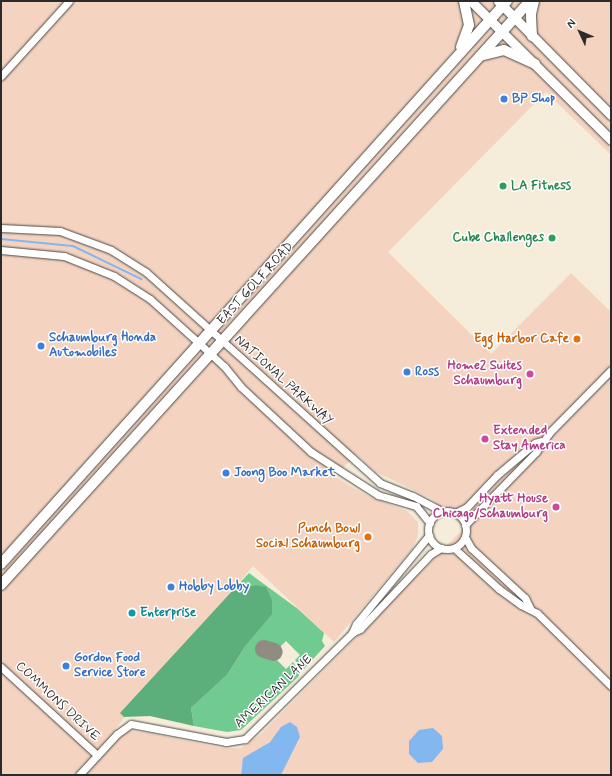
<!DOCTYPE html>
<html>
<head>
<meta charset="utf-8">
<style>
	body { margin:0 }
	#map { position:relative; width:612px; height:776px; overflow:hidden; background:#f5ecda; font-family:Mynerve,sans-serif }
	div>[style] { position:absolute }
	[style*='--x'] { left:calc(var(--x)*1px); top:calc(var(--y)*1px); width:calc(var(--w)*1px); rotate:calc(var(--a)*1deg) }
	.built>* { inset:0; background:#f4d3c0 }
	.green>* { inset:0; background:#71ca90 }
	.forest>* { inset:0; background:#5cae7a }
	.water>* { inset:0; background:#82b7f0 }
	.stream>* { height:2px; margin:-1px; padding:0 1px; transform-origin:1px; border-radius:1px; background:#82b7f0 }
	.taxiway>* { height:18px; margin:-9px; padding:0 9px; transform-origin:9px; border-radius:9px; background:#908c82 }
	.roads { filter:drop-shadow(0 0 1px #494845) drop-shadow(0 0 1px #494845) }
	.minor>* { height:7px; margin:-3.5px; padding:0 3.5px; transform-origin:3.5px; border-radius:3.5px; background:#fff }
	.minor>.ring { margin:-3.5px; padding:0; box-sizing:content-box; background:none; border:7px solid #fff; border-radius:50% }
	.secondary>* { height:9px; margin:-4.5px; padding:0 4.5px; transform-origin:4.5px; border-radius:4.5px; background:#fff }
	.primary>* { height:10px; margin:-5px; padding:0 5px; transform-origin:5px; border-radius:5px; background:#fff }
	.dots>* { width:11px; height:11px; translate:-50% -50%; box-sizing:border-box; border:2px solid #fff; border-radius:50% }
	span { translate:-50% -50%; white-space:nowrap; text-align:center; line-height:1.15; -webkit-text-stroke:3px #fff; paint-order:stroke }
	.shop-label { font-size:13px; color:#366cbe; font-weight:700 }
	.left { translate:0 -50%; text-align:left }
	.leisure-label { font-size:13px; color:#27864d; font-weight:700 }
	.right { translate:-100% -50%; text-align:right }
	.street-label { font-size:13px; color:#2b2b2b }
	.food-label { font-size:13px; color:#c56008; font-weight:700 }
	.hotel-label { font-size:13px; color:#b23c85; font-weight:700 }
	.culture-label { font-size:13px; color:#0d838f; font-weight:700 }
	.frame { position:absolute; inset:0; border:2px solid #2b2b2b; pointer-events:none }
	.north { position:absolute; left:560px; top:12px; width:40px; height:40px; -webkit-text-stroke:3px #fff; paint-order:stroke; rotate:314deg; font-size:11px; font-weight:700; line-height:16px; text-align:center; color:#2b2b2b }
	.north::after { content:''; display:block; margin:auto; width:14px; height:18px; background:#2b2b2b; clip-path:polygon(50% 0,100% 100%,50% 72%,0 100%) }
</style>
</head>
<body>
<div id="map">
	<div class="built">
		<div style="clip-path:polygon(evenodd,1px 1px,611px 1px,611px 155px,546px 92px,388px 252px,491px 354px,571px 273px,611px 312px,611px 775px,281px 775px,299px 740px,276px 736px,242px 764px,241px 775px,1px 775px,1px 1px,356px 454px,376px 472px,432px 499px,464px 528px,261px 734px,241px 748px,222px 748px,149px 733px,115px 729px,253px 566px,334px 642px,412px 549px,418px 536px,418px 522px,407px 511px,368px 496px,335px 477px,356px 454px)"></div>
	</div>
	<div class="green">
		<div style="clip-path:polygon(249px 573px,298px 609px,324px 633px,322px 641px,325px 646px,304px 669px,302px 666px,306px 662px,302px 658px,297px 663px,295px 660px,300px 655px,286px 641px,275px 652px,265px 649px,267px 647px,264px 644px,259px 650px,273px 653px,272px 655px,286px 669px,293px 662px,300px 673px,298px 677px,241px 730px,227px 732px,194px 726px,191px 708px,227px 675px,246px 645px,255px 585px,234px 589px)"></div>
	</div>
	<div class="forest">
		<div style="clip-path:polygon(255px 585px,266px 587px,272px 600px,272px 614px,246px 645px,227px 675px,191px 708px,194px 726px,150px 716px,124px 717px,120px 713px,234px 589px)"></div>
	</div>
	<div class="water">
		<div style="clip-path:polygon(290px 722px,297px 727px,300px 737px,281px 775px,241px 775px,243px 758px,270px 742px,281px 727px)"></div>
		<div style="clip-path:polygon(433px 728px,442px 736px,443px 749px,432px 762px,418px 763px,409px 754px,409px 741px,419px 730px)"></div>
	</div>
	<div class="stream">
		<div style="--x:1;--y:239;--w:72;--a:5.6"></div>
		<div style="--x:73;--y:246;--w:76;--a:25.9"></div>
	</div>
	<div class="taxiway">
		<div style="--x:264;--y:649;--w:10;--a:17"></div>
	</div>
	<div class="roads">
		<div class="minor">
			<div style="--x:1;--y:76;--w:101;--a:-47.8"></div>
			<div style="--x:1;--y:228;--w:59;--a:2.9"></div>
			<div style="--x:60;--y:231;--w:54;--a:20.4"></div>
			<div style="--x:111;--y:250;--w:41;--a:32.2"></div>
			<div style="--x:146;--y:272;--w:315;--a:42"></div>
			<div style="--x:380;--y:483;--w:35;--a:22"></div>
			<div style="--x:413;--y:496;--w:34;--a:28"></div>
			<div style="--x:1;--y:250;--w:63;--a:5.4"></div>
			<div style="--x:64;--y:256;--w:54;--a:21.8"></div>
			<div style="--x:114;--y:276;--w:43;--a:32.6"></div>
			<div style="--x:150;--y:299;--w:67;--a:42"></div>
			<div style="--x:200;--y:344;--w:33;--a:43"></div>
			<div style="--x:224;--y:366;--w:27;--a:51"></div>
			<div style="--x:241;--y:387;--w:96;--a:42.9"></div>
			<div style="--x:311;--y:452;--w:80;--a:32.7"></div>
			<div style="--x:378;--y:495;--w:40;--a:16"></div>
			<div style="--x:416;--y:506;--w:22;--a:51"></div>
			<div class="ring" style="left:428px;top:511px;width:31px;height:31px"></div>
			<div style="--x:455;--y:513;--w:13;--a:-27"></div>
			<div style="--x:467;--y:507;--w:44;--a:-46.8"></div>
			<div style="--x:497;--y:475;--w:50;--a:-40.1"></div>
			<div style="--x:535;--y:443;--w:6;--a:-18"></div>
			<div style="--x:465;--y:525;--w:102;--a:-45.8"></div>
			<div style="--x:536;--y:452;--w:24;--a:-55"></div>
			<div style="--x:550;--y:432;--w:87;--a:-45.5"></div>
			<div style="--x:465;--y:537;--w:13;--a:61"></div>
			<div style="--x:471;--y:548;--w:74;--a:42.8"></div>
			<div style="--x:525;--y:598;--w:11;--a:63"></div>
			<div style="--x:454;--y:548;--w:61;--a:42.3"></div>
			<div style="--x:499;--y:589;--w:27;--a:36"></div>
			<div style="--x:521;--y:605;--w:18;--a:27"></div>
			<div style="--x:537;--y:613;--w:104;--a:44.6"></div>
			<div style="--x:352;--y:633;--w:9;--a:-27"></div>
			<div style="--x:360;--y:629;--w:103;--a:-46.6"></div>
			<div style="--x:431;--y:554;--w:12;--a:-31"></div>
			<div style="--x:1;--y:667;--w:130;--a:42.5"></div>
			<div style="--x:79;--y:775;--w:56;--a:-47.2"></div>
			<div style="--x:117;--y:734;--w:17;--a:-36"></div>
			<div style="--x:131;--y:724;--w:97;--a:10.7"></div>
			<div style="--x:226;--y:742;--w:19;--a:-9"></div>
			<div style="--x:245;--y:739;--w:151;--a:-44.7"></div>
			<div style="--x:352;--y:633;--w:10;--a:-66"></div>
			<div style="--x:356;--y:624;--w:115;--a:-50.6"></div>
		</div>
		<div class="secondary">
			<div style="--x:471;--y:1;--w:197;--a:44.8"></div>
			<div style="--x:498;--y:1;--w:161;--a:45.3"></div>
		</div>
		<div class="primary">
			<div style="--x:532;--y:36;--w:22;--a:-93"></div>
			<div style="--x:531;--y:14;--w:13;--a:-77"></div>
			<div style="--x:461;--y:47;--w:23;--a:-70"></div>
			<div style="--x:469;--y:25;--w:25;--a:-102"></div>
			<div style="--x:480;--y:56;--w:25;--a:-14"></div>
			<div style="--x:504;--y:50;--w:34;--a:24"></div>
			<div style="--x:1;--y:564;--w:757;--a:-48.05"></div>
			<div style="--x:1;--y:585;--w:788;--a:-47.83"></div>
		</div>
	</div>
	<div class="dots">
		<div style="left:504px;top:99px;background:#3f7fe0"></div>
		<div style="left:503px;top:186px;background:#2e9e5b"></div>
		<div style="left:552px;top:238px;background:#2e9e5b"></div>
		<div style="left:577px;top:339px;background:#e8710a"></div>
		<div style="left:41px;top:346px;background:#3f7fe0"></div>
		<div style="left:407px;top:372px;background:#3f7fe0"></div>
		<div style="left:530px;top:374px;background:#d1479c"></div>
		<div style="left:485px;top:439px;background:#d1479c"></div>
		<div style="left:226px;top:473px;background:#3f7fe0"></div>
		<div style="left:556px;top:507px;background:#d1479c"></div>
		<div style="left:368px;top:537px;background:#e8710a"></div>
		<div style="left:171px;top:587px;background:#3f7fe0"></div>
		<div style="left:132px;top:613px;background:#0f9aa8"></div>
		<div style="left:66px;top:666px;background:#3f7fe0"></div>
	</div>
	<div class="shop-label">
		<span class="left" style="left:512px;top:99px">BP Shop</span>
		<span class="left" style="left:49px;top:346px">Schaumburg Honda<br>Automobiles</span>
		<span class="left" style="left:415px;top:372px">Ross</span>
		<span class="left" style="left:234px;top:473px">Joong Boo Market</span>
		<span class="left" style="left:179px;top:587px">Hobby Lobby</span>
		<span class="left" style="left:74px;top:666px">Gordon Food<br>Service Store</span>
	</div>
	<div class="leisure-label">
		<span class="left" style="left:511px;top:186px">LA Fitness</span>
		<span class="right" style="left:544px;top:238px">Cube Challenges</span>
	</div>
	<div class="street-label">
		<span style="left:256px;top:284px;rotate:-48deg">EAST GOLF ROAD</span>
		<span style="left:283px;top:381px;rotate:42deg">NATIONAL PARKWAY</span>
		<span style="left:274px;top:692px;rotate:-43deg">AMERICAN LANE</span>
		<span style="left:57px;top:702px;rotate:43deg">COMMONS DRIVE</span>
	</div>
	<div class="food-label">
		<span class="right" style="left:569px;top:339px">Egg Harbor Cafe</span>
		<span class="right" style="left:360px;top:537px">Punch Bowl<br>Social Schaumburg</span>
	</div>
	<div class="hotel-label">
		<span class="right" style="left:522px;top:374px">Home2 Suites<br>Schaumburg</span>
		<span class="left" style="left:493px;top:439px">Extended<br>Stay America</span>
		<span class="right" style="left:548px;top:507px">Hyatt House<br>Chicago/Schaumburg</span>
	</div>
	<div class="culture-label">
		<span class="left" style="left:140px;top:613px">Enterprise</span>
	</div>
	<div class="frame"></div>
	<div class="north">N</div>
</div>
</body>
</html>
